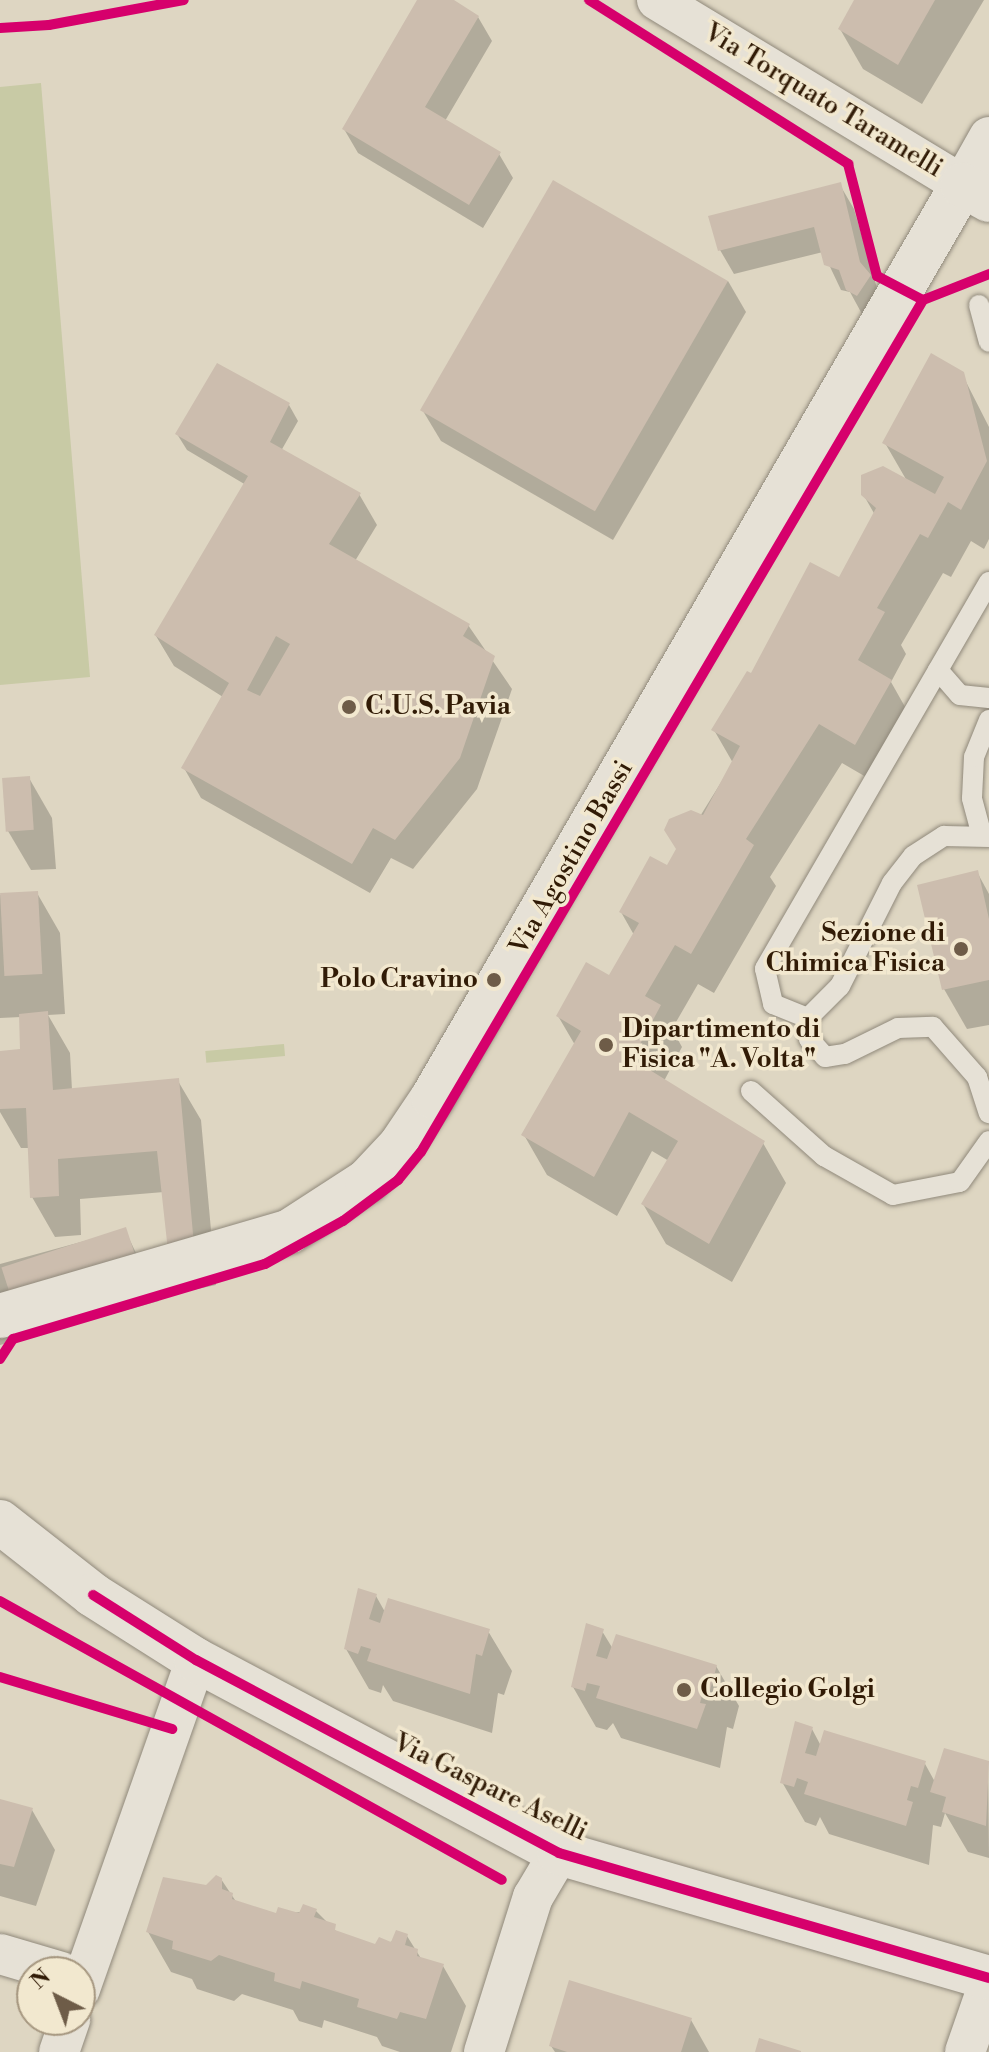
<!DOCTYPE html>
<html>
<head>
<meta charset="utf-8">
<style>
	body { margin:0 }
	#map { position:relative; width:989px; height:2052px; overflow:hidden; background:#ded6c2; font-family:"Libre Bodoni",serif }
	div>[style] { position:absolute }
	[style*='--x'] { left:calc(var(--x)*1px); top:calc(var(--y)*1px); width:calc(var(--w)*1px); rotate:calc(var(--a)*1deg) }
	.green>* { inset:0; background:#c8caa5; transform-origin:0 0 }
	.shadow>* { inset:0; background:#0003 }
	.building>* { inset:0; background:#ccbdae; transform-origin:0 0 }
	.roads { filter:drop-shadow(0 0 2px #90897b) drop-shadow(0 0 2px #90897b) }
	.lane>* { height:20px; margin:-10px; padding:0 10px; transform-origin:10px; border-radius:10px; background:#e6e1d6 }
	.street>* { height:40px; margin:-20px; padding:0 20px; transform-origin:20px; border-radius:20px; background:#e6e1d6 }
	.secondary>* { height:44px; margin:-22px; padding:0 22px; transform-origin:22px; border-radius:22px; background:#e6e1d6 }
	.cycleway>* { height:10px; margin:-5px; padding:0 5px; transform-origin:5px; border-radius:5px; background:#d6006c }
	.dots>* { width:22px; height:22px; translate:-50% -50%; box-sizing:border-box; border:4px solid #f2e8cf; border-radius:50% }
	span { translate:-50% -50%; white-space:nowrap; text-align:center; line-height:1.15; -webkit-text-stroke:7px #f2e8cf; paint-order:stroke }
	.street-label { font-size:26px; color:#311b06 }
	.poi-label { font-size:26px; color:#311b06; font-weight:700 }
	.left { translate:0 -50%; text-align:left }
	.right { translate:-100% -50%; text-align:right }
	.north { position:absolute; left:16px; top:1956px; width:80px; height:80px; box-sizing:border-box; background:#f2e8cf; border:2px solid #a5967f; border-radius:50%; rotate:318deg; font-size:22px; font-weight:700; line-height:32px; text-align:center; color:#311b06 }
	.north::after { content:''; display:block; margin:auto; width:28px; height:36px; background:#6e5c48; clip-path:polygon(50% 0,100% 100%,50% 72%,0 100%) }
</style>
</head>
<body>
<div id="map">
	<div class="green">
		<div style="clip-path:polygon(41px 83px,90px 677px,0 685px,0 87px)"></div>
		<div style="left:284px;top:1044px;width:12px;height:79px;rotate:85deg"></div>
	</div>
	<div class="shadow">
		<div style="clip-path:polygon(419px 0,450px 0,478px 17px,492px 41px,445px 121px,499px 154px,513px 178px,483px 228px,358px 153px,344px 129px)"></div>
		<div style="clip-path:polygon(856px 0,984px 0,922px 104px,863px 69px,840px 29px)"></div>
		<div style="clip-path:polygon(840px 185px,854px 209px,877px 288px,862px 314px,850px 292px,841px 290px,823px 252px,734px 274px,720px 250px)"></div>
		<div style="clip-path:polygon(728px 281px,746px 312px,613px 540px,441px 441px,423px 411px)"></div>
		<div style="clip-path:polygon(962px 374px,989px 427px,989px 539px,984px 549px,971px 541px,951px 577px,943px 573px,901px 645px,906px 654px,891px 682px,913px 721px,878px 784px,842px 763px,770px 877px,776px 886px,714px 993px,698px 984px,672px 1029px,682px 1047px,664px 1081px,763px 1143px,786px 1183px,732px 1282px,666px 1244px,643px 1204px,669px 1161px,652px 1151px,617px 1216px,547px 1175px,524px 1135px,575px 1045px,558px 1016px,610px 978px,634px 935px,621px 912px,668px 868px,733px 763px,714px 730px,752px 675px,839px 580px,875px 515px,863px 494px,907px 481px,885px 443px)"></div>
		<div style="clip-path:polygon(289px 405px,298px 421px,281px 451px,359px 494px,377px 525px,355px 561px,468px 625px,512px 689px,477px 789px,413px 869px,391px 858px,370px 893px,201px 798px,184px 768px,223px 697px,174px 666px,156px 636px,246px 485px,187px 450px,177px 434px)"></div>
		<div style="clip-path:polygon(29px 778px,52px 818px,56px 869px,31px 870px,8px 831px)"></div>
		<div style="clip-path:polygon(977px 872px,989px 894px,989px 1025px,967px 1029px,944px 989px)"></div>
		<div style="clip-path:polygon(37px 893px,60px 933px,65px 1014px,48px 1015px,70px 1053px,72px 1090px,178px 1081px,201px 1120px,216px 1285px,193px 1290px,170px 1251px,164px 1192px,80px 1199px,81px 1235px,55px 1237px,32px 1197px,30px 1148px,21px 1148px,0 1112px,0 1053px,22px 1050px,21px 1017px,0 1018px,0 895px)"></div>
		<div style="clip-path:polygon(125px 1230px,159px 1301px,0 1345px,0 1264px)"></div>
		<div style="clip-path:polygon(376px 1596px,385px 1612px,488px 1631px,512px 1671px,504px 1695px,498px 1693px,492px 1733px,393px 1701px,383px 1685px,381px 1693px,369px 1689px,346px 1649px)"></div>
		<div style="clip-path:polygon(602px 1631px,613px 1649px,716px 1666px,739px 1706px,733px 1729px,727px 1727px,720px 1768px,621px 1738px,613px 1723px,607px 1730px,596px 1727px,573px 1687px)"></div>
		<div style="clip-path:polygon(812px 1729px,821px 1746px,924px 1762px,935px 1782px,988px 1762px,989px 1858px,968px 1852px,945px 1813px,941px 1827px,933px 1825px,929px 1865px,829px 1834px,820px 1817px,816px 1826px,805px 1822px,782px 1782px)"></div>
		<div style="clip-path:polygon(0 1801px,32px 1810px,55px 1850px,36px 1906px,0 1896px)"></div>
		<div style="clip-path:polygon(221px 1879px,237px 1903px,277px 1915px,315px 1910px,339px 1934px,376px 1947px,407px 1936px,422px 1960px,443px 1966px,466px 2006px,451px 2052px,400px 2052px,382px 2046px,377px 2037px,324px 2020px,322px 2028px,299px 2021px,293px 2010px,242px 1994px,234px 2001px,197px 1989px,192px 1979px,171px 1972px,148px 1932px)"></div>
		<div style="clip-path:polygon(691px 2020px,709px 2052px,555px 2052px,551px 2046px)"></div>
	</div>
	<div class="building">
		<div style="clip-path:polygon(417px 0,454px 0,479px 16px,425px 107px,501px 152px,469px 205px,342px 129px)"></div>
		<div style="clip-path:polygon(854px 0,935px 0,898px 65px,838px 29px)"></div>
		<div style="left:553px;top:180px;width:202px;height:266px;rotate:30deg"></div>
		<div style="clip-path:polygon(841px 182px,860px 262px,871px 275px,857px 296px,846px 290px,839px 270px,824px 265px,814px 227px,718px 251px,708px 216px)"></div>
		<div style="clip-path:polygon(931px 353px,964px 372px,987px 461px,961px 510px,948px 502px,928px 538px,920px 534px,877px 608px,885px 612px,858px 660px,892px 680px,855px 745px,819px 724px,746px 839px,754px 845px,691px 954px,675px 945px,645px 996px,661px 1005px,632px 1059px,765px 1141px,709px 1244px,641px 1204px,678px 1141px,629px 1112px,594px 1177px,521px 1135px,581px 1031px,556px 1016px,586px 962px,609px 975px,639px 923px,619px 912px,650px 856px,667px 865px,676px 849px,664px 830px,669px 819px,691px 810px,703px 815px,740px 746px,711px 730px,747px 671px,751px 673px,810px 562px,839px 577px,876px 508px,861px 495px,861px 475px,883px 466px,935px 494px,944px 477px,882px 443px)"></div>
		<div style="clip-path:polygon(evenodd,217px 363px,290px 403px,270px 442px,361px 493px,329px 544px,470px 624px,463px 636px,495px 656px,460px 758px,395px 840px,373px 828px,352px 864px,181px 768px,229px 683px,154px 635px,248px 476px,175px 434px,217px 363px,276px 636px,290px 644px,260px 696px,247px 690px,276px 636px)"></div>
		<div style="left:30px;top:776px;width:54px;height:28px;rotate:86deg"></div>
		<div style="clip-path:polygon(978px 870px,989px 919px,989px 980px,942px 990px,917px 885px)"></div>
		<div style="left:38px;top:891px;width:83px;height:38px;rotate:87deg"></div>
		<div style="clip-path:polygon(48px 1011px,53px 1090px,179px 1078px,194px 1245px,168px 1251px,157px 1151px,58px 1159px,59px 1196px,30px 1198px,26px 1108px,0 1109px,0 1051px,20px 1049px,19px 1014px)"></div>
		<div style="left:126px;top:1227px;width:36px;height:131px;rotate:72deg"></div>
		<div style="clip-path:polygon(358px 1588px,377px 1594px,369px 1619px,380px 1623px,388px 1598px,490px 1629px,482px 1656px,476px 1654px,470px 1694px,367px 1661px,371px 1649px,361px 1646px,358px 1654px,344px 1649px)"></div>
		<div style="clip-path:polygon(586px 1623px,604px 1629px,596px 1656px,607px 1659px,616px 1634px,717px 1665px,710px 1690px,704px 1688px,700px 1703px,706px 1704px,697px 1729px,596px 1698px,600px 1686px,587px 1683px,585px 1691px,571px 1687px)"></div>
		<div style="clip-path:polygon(795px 1721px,813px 1727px,805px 1753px,816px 1756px,824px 1730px,926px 1761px,918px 1788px,911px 1786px,907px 1800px,913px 1802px,906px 1826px,804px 1794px,808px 1782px,797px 1778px,794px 1787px,780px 1783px)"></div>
		<div style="clip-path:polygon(944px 1748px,989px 1761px,986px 1826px,942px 1812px,946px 1797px,930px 1792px)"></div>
		<div style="clip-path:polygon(0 1799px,33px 1808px,14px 1867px,0 1864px)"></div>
		<div style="clip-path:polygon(216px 1875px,222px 1878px,222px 1889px,233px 1893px,232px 1899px,276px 1913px,278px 1907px,299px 1913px,303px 1904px,317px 1909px,314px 1917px,336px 1924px,335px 1930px,375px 1944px,379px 1937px,391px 1942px,396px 1930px,408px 1934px,405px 1945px,418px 1949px,417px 1956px,444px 1964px,426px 2019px,400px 2012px,397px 2019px,357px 2007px,359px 1999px,302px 1981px,300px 1989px,274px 1981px,275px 1973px,219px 1955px,211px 1961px,172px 1949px,173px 1941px,146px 1932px,163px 1877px,206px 1885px)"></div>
		<div style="clip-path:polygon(569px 1980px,692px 2018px,681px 2052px,567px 2052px,549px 2046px)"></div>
		<div style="clip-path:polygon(759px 2038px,801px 2051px,801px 2052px,755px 2052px)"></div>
	</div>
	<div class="roads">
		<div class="lane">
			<div style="--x:979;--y:305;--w:38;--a:75"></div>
			<div style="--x:989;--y:582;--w:447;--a:120.1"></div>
			<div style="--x:765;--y:969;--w:36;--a:77"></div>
			<div style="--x:773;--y:1004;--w:38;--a:22"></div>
			<div style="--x:808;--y:1018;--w:45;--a:-45"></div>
			<div style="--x:840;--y:986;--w:115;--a:-63.2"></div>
			<div style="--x:892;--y:883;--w:34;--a:-52"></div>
			<div style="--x:913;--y:856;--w:37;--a:-33"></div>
			<div style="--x:944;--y:836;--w:45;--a:1.3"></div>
			<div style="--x:938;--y:670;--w:33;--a:49"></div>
			<div style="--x:960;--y:695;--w:29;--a:6"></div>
			<div style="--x:982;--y:836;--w:39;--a:-105"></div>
			<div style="--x:972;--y:798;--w:41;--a:-87.2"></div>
			<div style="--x:974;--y:757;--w:40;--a:-68"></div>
			<div style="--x:808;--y:1018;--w:21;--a:87"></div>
			<div style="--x:809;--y:1039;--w:24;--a:48"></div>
			<div style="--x:825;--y:1057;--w:20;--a:-9"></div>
			<div style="--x:845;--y:1054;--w:59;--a:-26.1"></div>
			<div style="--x:898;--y:1028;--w:35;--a:-2"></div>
			<div style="--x:933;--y:1027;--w:67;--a:48.7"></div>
			<div style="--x:977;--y:1077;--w:38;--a:72"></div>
			<div style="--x:751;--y:1091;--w:98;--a:41.7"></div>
			<div style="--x:824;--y:1156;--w:79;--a:29.5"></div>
			<div style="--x:893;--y:1195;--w:68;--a:-11"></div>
			<div style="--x:960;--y:1182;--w:50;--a:-54.7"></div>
		</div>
		<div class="street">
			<div style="--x:657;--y:0;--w:357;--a:31.2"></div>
			<div style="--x:962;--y:185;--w:55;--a:-60.6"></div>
			<div style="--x:0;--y:1954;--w:64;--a:16.4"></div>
			<div style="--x:80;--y:1989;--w:349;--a:-70.6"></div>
			<div style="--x:59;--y:2052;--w:34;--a:-71"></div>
			<div style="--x:484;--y:2052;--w:163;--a:-72.5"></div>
			<div style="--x:533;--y:1897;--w:51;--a:-59.4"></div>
			<div style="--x:965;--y:2052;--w:73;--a:-70.8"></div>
		</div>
		<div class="secondary">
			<div style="--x:0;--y:1316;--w:302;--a:-16.3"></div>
			<div style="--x:290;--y:1231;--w:92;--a:-33"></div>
			<div style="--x:367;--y:1181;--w:48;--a:-46.7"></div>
			<div style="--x:400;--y:1146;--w:59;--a:-56"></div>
			<div style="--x:433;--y:1097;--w:1054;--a:-59.88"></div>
			<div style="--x:962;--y:185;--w:31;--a:29"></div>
			<div style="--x:0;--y:1522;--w:118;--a:38.1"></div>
			<div style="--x:93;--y:1595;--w:122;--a:32.3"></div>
			<div style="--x:196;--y:1660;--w:411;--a:28"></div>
			<div style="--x:559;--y:1853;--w:448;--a:16.2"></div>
		</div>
	</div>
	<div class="cycleway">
		<div style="--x:589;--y:0;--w:307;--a:32.3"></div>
		<div style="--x:848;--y:164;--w:116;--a:75.5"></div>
		<div style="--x:877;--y:276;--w:52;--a:27.6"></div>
		<div style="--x:0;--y:28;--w:49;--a:-3.5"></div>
		<div style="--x:49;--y:25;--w:137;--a:-10.5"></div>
		<div style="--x:0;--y:1359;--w:24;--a:-57"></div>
		<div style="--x:13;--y:1339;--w:263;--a:-16.6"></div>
		<div style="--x:265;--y:1264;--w:89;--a:-28.9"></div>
		<div style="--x:343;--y:1221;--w:69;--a:-36.7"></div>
		<div style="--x:398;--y:1180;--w:36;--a:-51"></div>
		<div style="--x:421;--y:1152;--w:989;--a:-59.49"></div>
		<div style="--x:923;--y:300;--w:71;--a:-21.5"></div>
		<div style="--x:93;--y:1595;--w:122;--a:32.3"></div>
		<div style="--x:196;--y:1660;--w:411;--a:28"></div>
		<div style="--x:559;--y:1853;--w:448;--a:16.2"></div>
		<div style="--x:0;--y:1601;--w:574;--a:29.06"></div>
		<div style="--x:0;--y:1677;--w:180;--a:16.8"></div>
	</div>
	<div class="dots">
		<div style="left:349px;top:707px;background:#6e5c48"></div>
		<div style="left:961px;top:949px;background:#6e5c48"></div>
		<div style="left:494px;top:980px;background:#6e5c48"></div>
		<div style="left:606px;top:1045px;background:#6e5c48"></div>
		<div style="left:684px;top:1690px;background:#6e5c48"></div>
	</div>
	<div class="street-label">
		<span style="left:823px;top:101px;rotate:31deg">Via Torquato Taramelli</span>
		<span style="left:572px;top:858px;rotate:-60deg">Via Agostino Bassi</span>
		<span style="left:490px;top:1788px;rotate:26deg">Via Gaspare Aselli</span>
	</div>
	<div class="poi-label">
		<span class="left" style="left:365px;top:707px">C.U.S. Pavia</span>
		<span class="right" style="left:945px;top:949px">Sezione di<br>Chimica Fisica</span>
		<span class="right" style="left:478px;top:980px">Polo Cravino</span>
		<span class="left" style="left:622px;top:1045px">Dipartimento di<br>Fisica "A. Volta"</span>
		<span class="left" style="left:700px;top:1690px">Collegio Golgi</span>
	</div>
	<div class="north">N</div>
</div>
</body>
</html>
